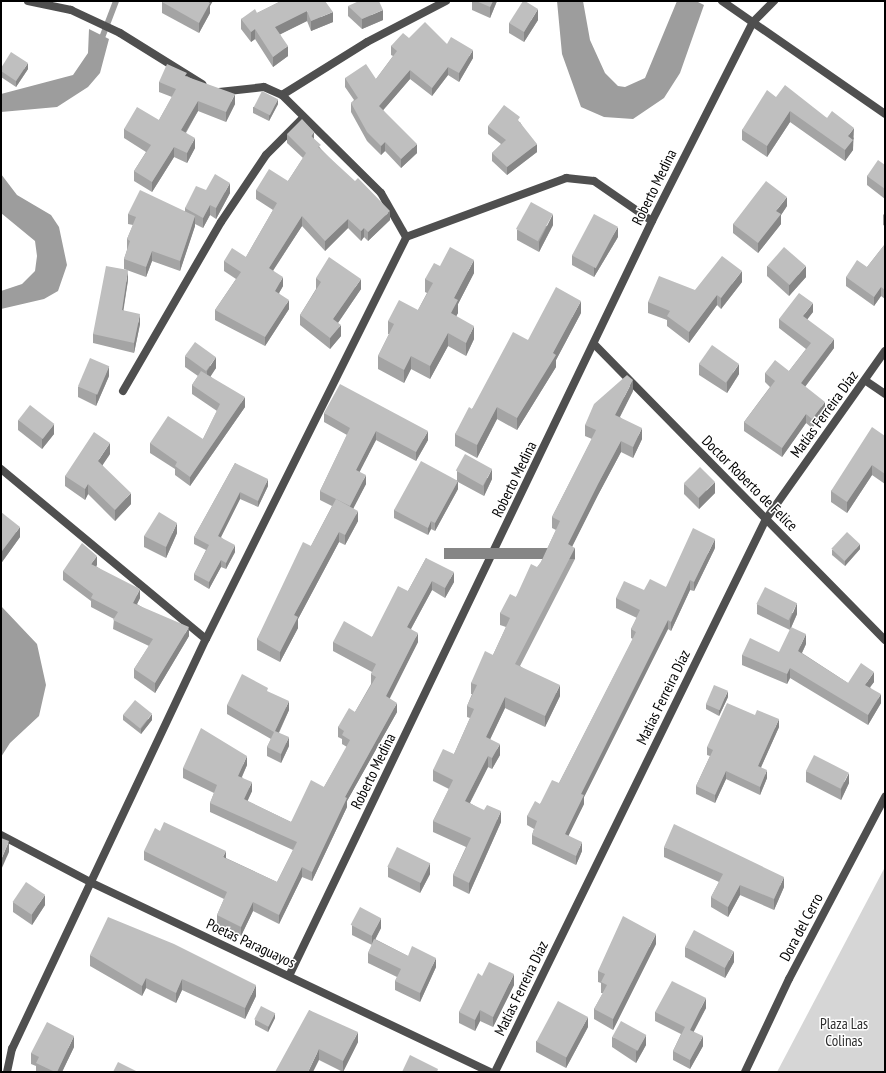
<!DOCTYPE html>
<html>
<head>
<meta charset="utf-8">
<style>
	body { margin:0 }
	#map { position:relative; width:886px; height:1073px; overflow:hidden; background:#fff; font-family:"PT Sans Narrow",sans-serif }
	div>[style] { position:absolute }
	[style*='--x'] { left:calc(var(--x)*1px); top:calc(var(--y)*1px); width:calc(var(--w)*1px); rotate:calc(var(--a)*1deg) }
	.green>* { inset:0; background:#d6d6d6 }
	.water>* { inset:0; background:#9d9d9d }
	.stream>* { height:6px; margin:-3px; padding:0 3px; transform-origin:3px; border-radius:3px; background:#9d9d9d }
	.lane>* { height:8px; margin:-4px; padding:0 4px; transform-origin:4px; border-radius:4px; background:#4f4f4f }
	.street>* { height:8px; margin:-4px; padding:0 4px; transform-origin:4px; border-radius:4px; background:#4f4f4f }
	.wall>* { inset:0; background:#a4a4a4 }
	.shaded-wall>* { inset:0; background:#868686; transform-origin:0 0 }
	.building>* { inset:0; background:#bfbfbf; transform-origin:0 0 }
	span { translate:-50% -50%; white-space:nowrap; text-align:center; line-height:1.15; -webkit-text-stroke:3px #fff; paint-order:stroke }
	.street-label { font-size:15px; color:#000 }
	.park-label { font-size:15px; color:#2d2d2d }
	.frame { position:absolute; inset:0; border:2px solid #000; pointer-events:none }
</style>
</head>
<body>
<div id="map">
	<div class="green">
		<div style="clip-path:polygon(885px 867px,885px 1072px,777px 1072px)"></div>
	</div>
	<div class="water">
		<div style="clip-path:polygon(557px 1px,583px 1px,590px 40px,605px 73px,618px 86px,625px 87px,645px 78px,677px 1px,696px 1px,704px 5px,680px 73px,664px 98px,633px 119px,604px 117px,581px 107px,562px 54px)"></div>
		<div style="clip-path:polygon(89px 29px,109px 39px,100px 73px,88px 87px,57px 107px,1px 112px,1px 94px,73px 75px,88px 53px)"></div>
		<div style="clip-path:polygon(1px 174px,17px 195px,51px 215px,59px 227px,67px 265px,58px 291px,44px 299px,1px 309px,1px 291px,22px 284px,35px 271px,37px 256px,35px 241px,1px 213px)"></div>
		<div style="clip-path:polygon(1px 606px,37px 644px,46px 685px,39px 716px,10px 743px,1px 757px)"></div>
	</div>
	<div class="stream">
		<div style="--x:100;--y:43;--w:45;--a:-69.1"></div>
	</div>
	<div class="lane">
		<div style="--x:282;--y:95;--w:100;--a:-31.9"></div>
		<div style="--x:367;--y:42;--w:89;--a:-27.4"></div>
	</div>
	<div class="street">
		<div style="--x:28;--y:1;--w:44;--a:11.8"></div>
		<div style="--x:71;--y:10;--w:54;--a:25.1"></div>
		<div style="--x:120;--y:33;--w:97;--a:31.9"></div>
		<div style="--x:722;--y:1;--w:198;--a:34.7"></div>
		<div style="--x:219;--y:92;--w:45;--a:-6.3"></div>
		<div style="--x:264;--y:87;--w:20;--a:24"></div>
		<div style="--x:282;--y:95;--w:139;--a:44.7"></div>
		<div style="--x:381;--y:193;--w:51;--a:60.4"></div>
		<div style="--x:595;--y:345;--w:414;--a:45.5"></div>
		<div style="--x:866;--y:381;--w:23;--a:34"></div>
		<div style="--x:123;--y:391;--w:195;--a:-59.9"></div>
		<div style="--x:221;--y:222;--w:81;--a:-56.1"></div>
		<div style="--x:266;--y:155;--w:51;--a:-45"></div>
		<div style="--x:1;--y:469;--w:266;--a:39.7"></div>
		<div style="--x:1;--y:835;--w:103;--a:27.8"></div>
		<div style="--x:92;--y:883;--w:441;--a:25.4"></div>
		<div style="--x:289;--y:976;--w:838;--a:-64.32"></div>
		<div style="--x:652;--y:221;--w:223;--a:-63.1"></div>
		<div style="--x:753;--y:22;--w:30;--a:-45"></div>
		<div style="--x:7;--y:1072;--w:24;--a:-78"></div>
		<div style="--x:12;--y:1049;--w:454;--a:-64.7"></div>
		<div style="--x:206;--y:639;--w:449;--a:-63.5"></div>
		<div style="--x:406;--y:237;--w:171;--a:-20.2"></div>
		<div style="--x:566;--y:178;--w:28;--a:6"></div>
		<div style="--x:594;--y:181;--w:70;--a:34.6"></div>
		<div style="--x:495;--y:1072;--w:616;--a:-63.89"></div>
		<div style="--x:766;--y:519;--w:206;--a:-54.7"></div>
		<div style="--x:745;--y:1072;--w:103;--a:-64.7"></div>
		<div style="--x:789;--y:979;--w:206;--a:-62.2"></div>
	</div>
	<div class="wall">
		<div style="clip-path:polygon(281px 1px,333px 22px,311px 31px,307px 21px,280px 34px,288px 56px,273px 67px,255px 39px,251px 42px,241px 29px,241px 19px,257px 13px)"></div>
		<div style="clip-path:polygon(472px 1px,497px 1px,490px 18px,472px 10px)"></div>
		<div style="clip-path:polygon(162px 2px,210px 6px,210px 13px,199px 33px,162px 13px)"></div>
		<div style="clip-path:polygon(348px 6px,383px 20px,362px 29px,348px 16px)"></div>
		<div style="clip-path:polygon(538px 20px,524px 42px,509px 33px,509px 23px)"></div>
		<div style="clip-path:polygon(409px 38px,447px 44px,473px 58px,459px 82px,448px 75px,432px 96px,410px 79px,383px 110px,417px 153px,401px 168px,385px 151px,381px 155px,367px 141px,351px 112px,351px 103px,354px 100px,345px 87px,345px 78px,376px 79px,393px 56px,391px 55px,391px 46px)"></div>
		<div style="clip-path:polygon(1px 68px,28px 69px,16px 87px,1px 77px)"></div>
		<div style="clip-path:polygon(187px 76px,235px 104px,226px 122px,198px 111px,186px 133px,195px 148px,187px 163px,174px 157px,152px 192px,134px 181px,134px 171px,146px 152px,124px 138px,124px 129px,159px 120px,172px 97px,159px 92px,159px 82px)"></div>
		<div style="clip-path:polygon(776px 97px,827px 118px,854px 138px,853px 140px,853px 150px,845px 161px,790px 122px,767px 157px,742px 140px,742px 130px)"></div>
		<div style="clip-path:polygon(278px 104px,269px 121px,253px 113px,253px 107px)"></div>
		<div style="clip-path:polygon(520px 122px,537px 152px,507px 175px,492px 161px,492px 153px,501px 144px,488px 134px,488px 126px)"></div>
		<div style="clip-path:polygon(287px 134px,314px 139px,321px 149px,390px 220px,368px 241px,364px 237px,361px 241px,348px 228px,325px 251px,302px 226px,273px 270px,283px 286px,279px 293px,289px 309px,265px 346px,215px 320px,215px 310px,236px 279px,224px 271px,224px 261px,246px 257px,273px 210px,256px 199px,256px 190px,288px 181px,303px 158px,287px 143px)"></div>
		<div style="clip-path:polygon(885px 165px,885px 199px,867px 185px,867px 176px)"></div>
		<div style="clip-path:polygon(206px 190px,230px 193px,216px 219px,210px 215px,203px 228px,195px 224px,195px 226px,180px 271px,152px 261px,146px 277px,124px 269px,124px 259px,127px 250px,127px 239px,133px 225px,128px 224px,128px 214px,185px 211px,185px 208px)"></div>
		<div style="clip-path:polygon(787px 206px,781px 215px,781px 224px,758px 253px,733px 233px,733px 224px)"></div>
		<div style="clip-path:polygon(885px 213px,885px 226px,883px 225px,883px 215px)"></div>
		<div style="clip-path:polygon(553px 225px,539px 252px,517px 240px,517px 230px)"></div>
		<div style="clip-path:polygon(618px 237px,594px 277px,572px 265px,572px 255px)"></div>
		<div style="clip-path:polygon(885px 244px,885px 299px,881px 296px,874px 306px,846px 286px,846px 277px,867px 267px)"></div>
		<div style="clip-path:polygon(440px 266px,474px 273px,458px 304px,458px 313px,456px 316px,474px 339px,466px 356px,448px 346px,430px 379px,411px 369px,404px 383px,378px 369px,378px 356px,389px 334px,388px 334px,388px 321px,418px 310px,427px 293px,425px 292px,425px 279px)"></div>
		<div style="clip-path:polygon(767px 266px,806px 277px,789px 296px,767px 276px)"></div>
		<div style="clip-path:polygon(316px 278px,361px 289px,338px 323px,341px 336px,330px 349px,300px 325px,300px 315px,316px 289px)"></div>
		<div style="clip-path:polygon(128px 280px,123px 310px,140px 324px,134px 353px,93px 343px,93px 334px)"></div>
		<div style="clip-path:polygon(742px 282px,721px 309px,717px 305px,689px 343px,667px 326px,667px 320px,648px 313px,648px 302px,695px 290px)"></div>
		<div style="clip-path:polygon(813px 312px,807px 319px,834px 348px,805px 387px,825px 411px,812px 428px,806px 423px,782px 457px,744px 431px,744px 422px,770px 387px,765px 382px,765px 373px,789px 371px,806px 349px,779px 328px,779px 319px)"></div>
		<div style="clip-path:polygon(581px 313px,556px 360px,556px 367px,517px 430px,497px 419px,477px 458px,455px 446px,455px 434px,472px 409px,528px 340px)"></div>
		<div style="clip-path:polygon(185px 356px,216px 368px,210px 376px,245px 407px,190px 486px,175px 475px,175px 469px,150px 453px,150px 443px,203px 439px,217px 411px,192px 394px,192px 385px,198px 376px,185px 367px)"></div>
		<div style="clip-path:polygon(699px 364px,739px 374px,727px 393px,699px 375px)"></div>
		<div style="clip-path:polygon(109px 376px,96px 406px,78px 397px,78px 387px)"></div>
		<div style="clip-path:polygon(633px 391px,620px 417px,642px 439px,633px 458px,621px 452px,598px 495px,572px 546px,575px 559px,520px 666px,560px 696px,545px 727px,505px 708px,490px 739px,500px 755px,492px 769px,488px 767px,470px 803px,501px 822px,469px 894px,453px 886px,453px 875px,466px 847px,433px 832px,433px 821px,449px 789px,433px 781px,433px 770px,454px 754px,470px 718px,467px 717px,467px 706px,472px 694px,471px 694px,471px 683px,493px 655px,506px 627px,500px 625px,500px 613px,516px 597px,541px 562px,556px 530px,552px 528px,552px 517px,592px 439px,585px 436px,585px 425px)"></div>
		<div style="clip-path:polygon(324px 413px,428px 440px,416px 461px,376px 440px,359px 472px,366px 484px,353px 508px,358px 521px,345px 545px,339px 542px,298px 619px,298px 628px,280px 662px,257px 650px,257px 639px,311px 546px,332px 506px,320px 500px,320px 491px,347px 435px,324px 422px)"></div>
		<div style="clip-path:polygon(18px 420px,54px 434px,42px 449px,18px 430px)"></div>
		<div style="clip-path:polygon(885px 436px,885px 484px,872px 475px,847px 513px,831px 502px,831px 491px)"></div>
		<div style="clip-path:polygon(110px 454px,102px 465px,131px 504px,115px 521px,88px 494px,85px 500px,65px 486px,65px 476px)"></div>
		<div style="clip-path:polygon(235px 463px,268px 486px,258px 507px,240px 499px,221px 537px,235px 552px,226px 569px,221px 567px,209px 589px,194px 580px,194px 574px,206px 550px,194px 544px,194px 537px)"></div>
		<div style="clip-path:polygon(457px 471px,492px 479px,484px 496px,458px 482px,458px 489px,435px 531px,431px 529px,428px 535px,394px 518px,394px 510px,457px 480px)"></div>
		<div style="clip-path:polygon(684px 484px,715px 493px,699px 509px,684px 494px)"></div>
		<div style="clip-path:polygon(1px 512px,20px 537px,2px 562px,1px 561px)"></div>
		<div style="clip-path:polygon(177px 533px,166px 558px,144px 547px,144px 536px)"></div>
		<div style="clip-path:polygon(715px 548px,694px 591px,690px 590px,671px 631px,668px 629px,584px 797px,584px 804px,568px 835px,582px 851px,576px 865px,532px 844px,532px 835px,534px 829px,527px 825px,527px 816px,540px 804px,559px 783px,633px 639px,631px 638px,631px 629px,637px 618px,616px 608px,616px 598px,644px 590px,666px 587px)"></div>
		<div style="clip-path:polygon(860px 549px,845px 566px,832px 555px,832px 550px)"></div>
		<div style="clip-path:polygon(426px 558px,454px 582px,445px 598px,432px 590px,411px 629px,418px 642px,389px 698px,397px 712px,347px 801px,347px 807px,312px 881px,302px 877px,279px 924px,253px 911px,241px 936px,217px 924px,217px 915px,224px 899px,144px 860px,144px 851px,226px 858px,277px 882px,293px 850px,210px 812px,210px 803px,214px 793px,183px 778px,183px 768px,247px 765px,242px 777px,252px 791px,247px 801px,291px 822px,324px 787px,347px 747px,342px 744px,342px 739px,338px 737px,338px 727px,355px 712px,371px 684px,371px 674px,372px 672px,333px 651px,333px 642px,372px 637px,408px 591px)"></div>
		<div style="clip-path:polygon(97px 565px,96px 566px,140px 598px,137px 604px,189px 636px,155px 693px,134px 678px,134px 669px,149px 646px,113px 629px,114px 619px,91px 607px,91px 601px,63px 580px,63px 571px)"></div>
		<div style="clip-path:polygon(757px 604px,797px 614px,790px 630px,757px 614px)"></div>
		<div style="clip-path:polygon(806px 644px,802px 653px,848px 683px,874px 682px,870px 687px,881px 703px,868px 725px,790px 678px,787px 684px,742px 665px,742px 655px,779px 652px)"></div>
		<div style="clip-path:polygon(268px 692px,289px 710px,279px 733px,289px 746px,281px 763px,267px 756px,267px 747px,271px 739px,227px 714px,227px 705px)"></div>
		<div style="clip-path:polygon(728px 697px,719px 716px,706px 709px,706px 704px)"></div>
		<div style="clip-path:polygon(123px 715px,152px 720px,141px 734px,123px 720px)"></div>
		<div style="clip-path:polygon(779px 727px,761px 767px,767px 778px,760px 795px,726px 779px,715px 803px,696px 794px,696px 786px,710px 756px,707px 755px,707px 747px)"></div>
		<div style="clip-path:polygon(806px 771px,849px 783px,841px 800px,806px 782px)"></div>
		<div style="clip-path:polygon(664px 847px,784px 887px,774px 910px,740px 895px,728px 917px,711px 907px,711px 897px,719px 882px,664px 857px)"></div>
		<div style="clip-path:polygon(388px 867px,430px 874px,420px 893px,388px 877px)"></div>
		<div style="clip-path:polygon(13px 902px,45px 905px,32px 925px,13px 912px)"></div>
		<div style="clip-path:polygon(352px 925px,381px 928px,375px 939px,408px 956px,436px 967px,420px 1002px,395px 990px,395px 981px,397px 977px,368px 963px,368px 953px,372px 945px,352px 935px)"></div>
		<div style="clip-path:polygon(656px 944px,613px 1030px,594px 1019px,594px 1009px,603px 993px,601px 993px,601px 983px,598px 982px,598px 971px)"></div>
		<div style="clip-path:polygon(685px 947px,734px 962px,725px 978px,685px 957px)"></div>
		<div style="clip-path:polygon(90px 955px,256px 996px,245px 1019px,182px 990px,176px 1003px,146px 988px,142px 996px,90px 966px)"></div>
		<div style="clip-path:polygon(482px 976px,514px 985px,493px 1027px,480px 1021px,475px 1031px,459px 1023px,459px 1012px)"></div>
		<div style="clip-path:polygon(706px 1008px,693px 1031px,703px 1046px,690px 1069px,673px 1060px,673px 1051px,681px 1034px,655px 1021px,655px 1012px)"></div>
		<div style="clip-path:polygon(309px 1010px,358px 1042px,343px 1072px,319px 1060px)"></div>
		<div style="clip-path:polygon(275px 1018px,268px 1032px,255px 1025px,255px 1020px)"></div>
		<div style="clip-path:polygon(588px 1027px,566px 1068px,536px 1052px,536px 1041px)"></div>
		<div style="clip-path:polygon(612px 1037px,646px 1045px,636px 1063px,612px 1047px)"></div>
		<div style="clip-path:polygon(74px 1047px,62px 1072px,36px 1072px,36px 1066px,31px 1064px,31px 1053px)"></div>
	</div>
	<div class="shaded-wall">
		<div style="clip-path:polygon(206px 1px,213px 1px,210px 6px,210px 13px,199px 33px,199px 23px)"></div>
		<div style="clip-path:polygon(493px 1px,497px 1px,490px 18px,490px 7px)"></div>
		<div style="clip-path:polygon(538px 9px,538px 20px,524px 42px,524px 32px)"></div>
		<div style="clip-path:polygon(383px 10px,383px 20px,362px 29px,362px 19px)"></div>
		<div style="clip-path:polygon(307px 11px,307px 21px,275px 37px,275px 27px)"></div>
		<div style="clip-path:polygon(333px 12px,333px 22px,311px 31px,311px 21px)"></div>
		<div style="clip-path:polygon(255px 29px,255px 39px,251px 42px,251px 32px)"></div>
		<div style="clip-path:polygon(288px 46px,288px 56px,273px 67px,273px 57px)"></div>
		<div style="clip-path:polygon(473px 50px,473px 58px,459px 82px,459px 73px)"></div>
		<div style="clip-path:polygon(28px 63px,28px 69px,16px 87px,16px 81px)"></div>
		<div style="clip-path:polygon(448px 67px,448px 75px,432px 96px,432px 88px)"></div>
		<div style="clip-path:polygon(410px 70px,410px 79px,379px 115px,379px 106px)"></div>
		<div style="clip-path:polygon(235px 94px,235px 104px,226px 122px,226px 112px)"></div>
		<div style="clip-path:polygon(278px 99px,278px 104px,269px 121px,269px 116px)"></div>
		<div style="clip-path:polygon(198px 101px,198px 111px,181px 140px,181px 130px)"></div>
		<div style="clip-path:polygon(790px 111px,790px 122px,767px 157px,767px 146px)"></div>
		<div style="clip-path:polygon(854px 128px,853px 150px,845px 161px,845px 150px,848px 136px)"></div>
		<div style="clip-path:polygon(314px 132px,314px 142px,311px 136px)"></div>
		<div style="clip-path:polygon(195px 138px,195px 148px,187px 163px,187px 153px)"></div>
		<div style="clip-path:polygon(385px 142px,385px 151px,381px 155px,381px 146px)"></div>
		<div style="clip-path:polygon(417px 144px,417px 153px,401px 168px,401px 159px)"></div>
		<div style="clip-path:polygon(537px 144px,537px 152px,507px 175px,507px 167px)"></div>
		<div style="clip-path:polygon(174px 147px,174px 157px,152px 192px,152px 182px)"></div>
		<div style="clip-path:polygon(230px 183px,230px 193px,216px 219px,216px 208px)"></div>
		<div style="clip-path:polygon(787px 197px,787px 206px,781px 215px,781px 224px,758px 253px,758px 243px,776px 211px)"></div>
		<div style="clip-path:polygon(210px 205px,210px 215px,203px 228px,203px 218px)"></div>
		<div style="clip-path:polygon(390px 211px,390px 220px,368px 241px,368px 232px)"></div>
		<div style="clip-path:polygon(553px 214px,553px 225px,539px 252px,539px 242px)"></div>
		<div style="clip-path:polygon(195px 216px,195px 226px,180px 271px,180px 261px)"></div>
		<div style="clip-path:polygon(302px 216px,302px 226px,269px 277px,269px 268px)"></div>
		<div style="clip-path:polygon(348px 219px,348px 228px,325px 251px,325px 241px)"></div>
		<div style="clip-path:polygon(618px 227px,618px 237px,594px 277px,594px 266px)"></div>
		<div style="clip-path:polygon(364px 228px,364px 237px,361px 241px,361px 231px)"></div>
		<div style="clip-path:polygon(152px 251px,152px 261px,146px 277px,146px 267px)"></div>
		<div style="clip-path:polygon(474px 260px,474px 273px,458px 304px,458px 313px,451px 326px,451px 313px,454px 298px)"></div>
		<div style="clip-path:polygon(806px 266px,806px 277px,789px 296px,789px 285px)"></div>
		<div style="clip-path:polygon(128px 270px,128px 280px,122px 320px,122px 310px)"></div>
		<div style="clip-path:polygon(742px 271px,742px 282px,721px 309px,721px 298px)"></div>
		<div style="clip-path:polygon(283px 277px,283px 286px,275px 300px,275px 291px)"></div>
		<div style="clip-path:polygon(361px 279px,361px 289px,333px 330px,333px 319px)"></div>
		<div style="clip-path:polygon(881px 287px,881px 296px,874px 306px,874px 297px)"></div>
		<div style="clip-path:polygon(717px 295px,717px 305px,689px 343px,689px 332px)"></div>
		<div style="clip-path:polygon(289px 300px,289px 309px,265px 346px,265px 337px)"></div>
		<div style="clip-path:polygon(581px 301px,581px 313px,556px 360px,556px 367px,517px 430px,517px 418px)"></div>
		<div style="clip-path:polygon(813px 303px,813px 312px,803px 325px,803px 316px)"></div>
		<div style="clip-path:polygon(140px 314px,140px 324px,134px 353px,134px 343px)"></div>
		<div style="clip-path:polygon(341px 325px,341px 336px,330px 349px,330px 338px)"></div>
		<div style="clip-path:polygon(474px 326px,474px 339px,466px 356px,466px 343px)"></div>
		<div style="clip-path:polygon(448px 333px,448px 346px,430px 379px,430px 366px)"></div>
		<div style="clip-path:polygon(834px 339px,834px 348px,801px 392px,801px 383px)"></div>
		<div style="clip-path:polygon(411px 356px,411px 369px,404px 383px,404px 370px)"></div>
		<div style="clip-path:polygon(216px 357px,216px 368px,207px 382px,207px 371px)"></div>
		<div style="clip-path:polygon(739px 364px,739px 374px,727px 393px,727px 382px)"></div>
		<div style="clip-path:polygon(109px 366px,109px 376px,96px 406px,96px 395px)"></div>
		<div style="clip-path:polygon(633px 380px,633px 391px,615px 426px,615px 415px)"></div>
		<div style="clip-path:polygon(245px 397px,245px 407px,190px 486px,190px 477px)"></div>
		<div style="clip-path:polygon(825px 402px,825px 411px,812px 428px,812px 419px)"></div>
		<div style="clip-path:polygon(497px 407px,497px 419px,477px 458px,477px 445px)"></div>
		<div style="clip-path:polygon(806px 414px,806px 423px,782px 457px,782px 448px)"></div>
		<div style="clip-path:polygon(54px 424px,54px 434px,42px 449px,42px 439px)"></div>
		<div style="clip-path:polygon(642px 428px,642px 439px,633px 458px,633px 447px)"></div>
		<div style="clip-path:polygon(376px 431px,376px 440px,356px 479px,356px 470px)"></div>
		<div style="clip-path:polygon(428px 431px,428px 440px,416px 461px,416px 452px)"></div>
		<div style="clip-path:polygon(621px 441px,621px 452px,598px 495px,568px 555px,568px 544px,598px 484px)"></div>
		<div style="clip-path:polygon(110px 443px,110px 454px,98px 472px,98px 461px)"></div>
		<div style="clip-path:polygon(872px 465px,872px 475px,847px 513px,847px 502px)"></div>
		<div style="clip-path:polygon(492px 469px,492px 479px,484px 496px,484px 485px)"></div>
		<div style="clip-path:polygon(366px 475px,366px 484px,350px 515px,350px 506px)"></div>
		<div style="clip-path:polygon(268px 479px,268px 486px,258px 507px,258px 501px)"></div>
		<div style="clip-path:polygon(458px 481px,458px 489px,435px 531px,435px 523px)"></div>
		<div style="clip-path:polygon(715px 482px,715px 493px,699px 509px,699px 498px)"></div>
		<div style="clip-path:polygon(88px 484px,88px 494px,85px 500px,85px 489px)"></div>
		<div style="clip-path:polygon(240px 492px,240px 499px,218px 543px,218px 536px)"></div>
		<div style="clip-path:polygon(131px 493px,131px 504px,115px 521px,115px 510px)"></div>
		<div style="clip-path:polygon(358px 511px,358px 521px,345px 545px,345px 535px)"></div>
		<div style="clip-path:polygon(431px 521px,431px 529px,428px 535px,428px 528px)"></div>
		<div style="clip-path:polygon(177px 523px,177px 533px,166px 558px,166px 547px)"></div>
		<div style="clip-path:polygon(20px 527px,20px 537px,2px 562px,2px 551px)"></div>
		<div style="clip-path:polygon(339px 532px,339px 542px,298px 619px,298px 628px,280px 662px,280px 652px,294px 615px)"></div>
		<div style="clip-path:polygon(715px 539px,715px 548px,694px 591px,694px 582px)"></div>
		<div style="clip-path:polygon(860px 544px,860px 549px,845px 566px,845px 561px)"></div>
		<div style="clip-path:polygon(235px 545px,235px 552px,226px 569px,226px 563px)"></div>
		<div style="left:575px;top:548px;width:11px;height:131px;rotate:90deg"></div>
		<div style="clip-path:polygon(97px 556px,97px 565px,91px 573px,91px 564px)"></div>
		<div style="clip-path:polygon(221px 560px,221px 567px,209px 589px,209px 582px)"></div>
		<div style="clip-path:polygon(454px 572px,454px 582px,445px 598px,445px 588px)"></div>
		<div style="clip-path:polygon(690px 580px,690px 590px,671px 631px,671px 622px)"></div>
		<div style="clip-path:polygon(432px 581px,432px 590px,407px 636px,407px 627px)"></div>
		<div style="clip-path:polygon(140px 589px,140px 598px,133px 612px,133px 603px)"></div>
		<div style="clip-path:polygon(797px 603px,797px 614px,790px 630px,790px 620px)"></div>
		<div style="clip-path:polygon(668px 620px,668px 629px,584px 797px,584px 804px,565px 843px,565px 834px,581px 794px)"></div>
		<div style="clip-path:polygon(189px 627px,189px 636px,155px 693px,155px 683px)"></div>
		<div style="clip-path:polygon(418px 633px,418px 642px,386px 706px,386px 696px)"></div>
		<div style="clip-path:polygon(806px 634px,806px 644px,798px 661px,798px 651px)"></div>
		<div style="clip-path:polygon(790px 668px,790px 678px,787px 684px,787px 674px)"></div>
		<div style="clip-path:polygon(874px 672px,874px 682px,865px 694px,865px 685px)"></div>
		<div style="clip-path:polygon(560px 685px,560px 696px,545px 727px,545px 716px)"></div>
		<div style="clip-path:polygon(728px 691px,728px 697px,719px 716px,719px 710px)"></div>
		<div style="clip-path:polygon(881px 694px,881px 703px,868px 725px,868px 715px)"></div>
		<div style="clip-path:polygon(505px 697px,505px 708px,486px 748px,486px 737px)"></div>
		<div style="clip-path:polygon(289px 701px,289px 710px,275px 740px,275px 731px)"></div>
		<div style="clip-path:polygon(397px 703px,397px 712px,347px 801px,347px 807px,312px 881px,312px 872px,345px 797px)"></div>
		<div style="clip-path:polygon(152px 714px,152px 720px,141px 734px,141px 729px)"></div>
		<div style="clip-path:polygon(779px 719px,779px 727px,758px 774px,758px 766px)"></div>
		<div style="clip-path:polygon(289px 737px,289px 746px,281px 763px,281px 754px)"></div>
		<div style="clip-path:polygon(500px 744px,500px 755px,492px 769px,492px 758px)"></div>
		<div style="clip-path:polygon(247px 756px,247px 765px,238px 785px,238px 776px)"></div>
		<div style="clip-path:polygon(488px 756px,488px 767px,465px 812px,465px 801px)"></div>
		<div style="clip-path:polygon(767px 770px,767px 778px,760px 795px,760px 787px)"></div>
		<div style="clip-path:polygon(726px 771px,726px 779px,715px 803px,715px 795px)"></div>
		<div style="clip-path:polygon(849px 773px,849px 783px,841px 800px,841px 789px)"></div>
		<div style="clip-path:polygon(252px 782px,252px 791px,244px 809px,244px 799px)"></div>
		<div style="clip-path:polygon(501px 811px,501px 822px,469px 894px,469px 883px)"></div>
		<div style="clip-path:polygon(9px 841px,9px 852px,1px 870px,1px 860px)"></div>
		<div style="clip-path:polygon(582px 842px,582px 851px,576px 865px,576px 856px)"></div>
		<div style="clip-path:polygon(226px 851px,226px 860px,223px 857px)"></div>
		<div style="clip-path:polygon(430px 863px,430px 874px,420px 893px,420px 882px)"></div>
		<div style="clip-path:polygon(302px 867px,302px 877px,279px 924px,279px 915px)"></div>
		<div style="clip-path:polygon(784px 877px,784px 887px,774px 910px,774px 899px)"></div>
		<div style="clip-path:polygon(740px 885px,740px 895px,728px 917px,728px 907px)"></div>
		<div style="clip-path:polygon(45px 895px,45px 905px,32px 925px,32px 914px)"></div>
		<div style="clip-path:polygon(253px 902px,253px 911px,241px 936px,241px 927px)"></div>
		<div style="clip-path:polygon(381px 918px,381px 928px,372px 946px,372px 935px)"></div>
		<div style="clip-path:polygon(656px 934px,656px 944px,613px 1030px,613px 1019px)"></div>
		<div style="clip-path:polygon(734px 951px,734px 962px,725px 978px,725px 968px)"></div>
		<div style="clip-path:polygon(436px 958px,436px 967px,420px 1002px,420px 993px)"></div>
		<div style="clip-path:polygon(514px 974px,514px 985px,493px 1027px,493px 1017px)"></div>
		<div style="clip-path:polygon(146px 978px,146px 988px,142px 996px,142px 986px)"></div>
		<div style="clip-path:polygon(182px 979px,182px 990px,176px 1003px,176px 993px)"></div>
		<div style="clip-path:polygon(256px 985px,256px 996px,245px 1019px,245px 1008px)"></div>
		<div style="clip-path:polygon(706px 998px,706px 1008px,690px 1039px,690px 1030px)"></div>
		<div style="clip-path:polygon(480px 1010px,480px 1021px,475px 1031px,475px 1020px)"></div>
		<div style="clip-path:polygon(275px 1013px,275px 1018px,268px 1032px,268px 1026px)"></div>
		<div style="clip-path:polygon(588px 1017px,588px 1027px,566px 1068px,566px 1057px)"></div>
		<div style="clip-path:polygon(358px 1032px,358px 1042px,343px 1072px,343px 1061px)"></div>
		<div style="clip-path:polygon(646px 1035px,646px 1045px,636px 1063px,636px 1052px)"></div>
		<div style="clip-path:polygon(74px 1036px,74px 1047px,62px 1072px,57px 1072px)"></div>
		<div style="clip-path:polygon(703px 1036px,703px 1046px,690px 1069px,690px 1060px)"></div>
		<div style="clip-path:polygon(319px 1049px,319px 1060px,313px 1072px,308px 1072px)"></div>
	</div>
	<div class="building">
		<div style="clip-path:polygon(162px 1px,207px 1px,210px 3px,199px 23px,162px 2px)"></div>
		<div style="clip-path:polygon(281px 1px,325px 1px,333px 12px,311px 21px,307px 11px,275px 27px,288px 46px,273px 57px,255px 29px,251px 32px,241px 19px,255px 9px,257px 13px)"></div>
		<div style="clip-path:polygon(359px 1px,379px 1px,383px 10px,362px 19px,348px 6px)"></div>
		<div style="clip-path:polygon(476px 1px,493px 1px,490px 7px)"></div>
		<div style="clip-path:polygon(523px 1px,525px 1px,538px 9px,524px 32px,509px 23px)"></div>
		<div style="clip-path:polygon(425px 22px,447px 44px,451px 37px,473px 50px,459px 73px,448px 67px,432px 88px,410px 70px,379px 106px,417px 144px,401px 159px,385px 142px,381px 146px,367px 132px,351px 103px,358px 98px,345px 78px,366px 64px,376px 79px,397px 51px,391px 46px,403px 33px,409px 38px)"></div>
		<div style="clip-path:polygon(11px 52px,28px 63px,16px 81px,1px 71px,1px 68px)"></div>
		<div style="clip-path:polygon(167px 64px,187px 73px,185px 76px,235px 94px,226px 112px,198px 101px,181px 130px,195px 138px,187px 153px,174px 147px,152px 182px,134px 171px,151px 145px,124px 129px,137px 107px,159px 120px,176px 89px,159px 82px)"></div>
		<div style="clip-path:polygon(785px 85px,827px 118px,832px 111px,854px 128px,848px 136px,853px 140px,845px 150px,790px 111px,767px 146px,742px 130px,767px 90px,776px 97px)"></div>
		<div style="left:262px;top:91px;width:18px;height:18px;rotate:27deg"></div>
		<div style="clip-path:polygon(504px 105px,520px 117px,518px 120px,537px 144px,507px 167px,492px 153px,506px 140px,488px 126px)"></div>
		<div style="clip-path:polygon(302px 119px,314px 132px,311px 136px,321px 145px,318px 147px,355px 181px,358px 178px,390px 211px,368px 232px,364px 228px,361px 231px,348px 219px,325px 241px,302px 216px,269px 268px,283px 277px,275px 291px,289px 300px,265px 337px,215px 310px,241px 272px,224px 261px,232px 248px,246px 257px,277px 203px,256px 190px,269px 169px,288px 181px,306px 153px,287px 134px)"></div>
		<div style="clip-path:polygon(878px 160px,885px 165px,885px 189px,867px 176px)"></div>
		<div style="clip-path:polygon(215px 174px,230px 183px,216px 208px,210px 205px,203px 218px,185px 208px,196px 186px,206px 190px)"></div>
		<div style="clip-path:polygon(766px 181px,787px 197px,776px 211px,781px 214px,758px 243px,733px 224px)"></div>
		<div style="clip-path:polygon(140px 190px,195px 216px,180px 261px,152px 251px,146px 267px,124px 259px,130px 241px,127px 239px,136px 217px,128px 214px)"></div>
		<div style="left:531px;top:202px;width:25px;height:31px;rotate:29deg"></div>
		<div style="left:594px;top:214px;width:27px;height:47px;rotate:28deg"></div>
		<div style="clip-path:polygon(885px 244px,885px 290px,881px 287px,874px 297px,846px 277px,857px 260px,867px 267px)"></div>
		<div style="clip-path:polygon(450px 247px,474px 260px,454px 298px,458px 300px,451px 313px,474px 326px,466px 343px,448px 333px,430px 366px,411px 356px,404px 370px,378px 356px,394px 324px,388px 321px,399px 300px,418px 310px,433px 283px,425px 279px,434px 263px,440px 266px)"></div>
		<div style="left:784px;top:247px;width:29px;height:25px;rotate:41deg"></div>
		<div style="clip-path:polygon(722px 256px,742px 271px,721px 298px,717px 295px,689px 332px,667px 316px,670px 311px,648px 302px,659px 276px,695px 290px)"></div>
		<div style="clip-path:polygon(329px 257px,361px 279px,333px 319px,341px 325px,330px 338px,300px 315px,321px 282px,316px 278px)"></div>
		<div style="clip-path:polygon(106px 266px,128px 270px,122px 310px,140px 314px,134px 343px,93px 334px)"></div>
		<div style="clip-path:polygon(556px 287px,581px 301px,553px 353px,556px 355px,517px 418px,497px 407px,477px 445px,455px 434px,469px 407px,472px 409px,513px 332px,528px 340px)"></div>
		<div style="clip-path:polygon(799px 293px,813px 303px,803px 316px,834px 339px,801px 383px,825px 402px,812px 419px,806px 414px,782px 448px,744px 422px,775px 381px,765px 373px,775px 360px,789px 371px,811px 343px,779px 319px)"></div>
		<div style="left:195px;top:342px;width:26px;height:17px;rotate:36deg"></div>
		<div style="left:712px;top:345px;width:33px;height:23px;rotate:35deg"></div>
		<div style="left:90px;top:358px;width:21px;height:31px;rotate:23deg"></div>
		<div style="clip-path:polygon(201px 371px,245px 397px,190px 477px,175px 466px,177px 462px,150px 443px,168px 416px,203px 439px,220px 404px,192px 385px)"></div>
		<div style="clip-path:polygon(627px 375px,633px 380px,615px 415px,642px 428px,633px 447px,621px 441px,598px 484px,568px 544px,575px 548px,515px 664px,560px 685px,545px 716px,505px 697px,486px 737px,500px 744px,492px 758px,488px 756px,465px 801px,484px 810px,487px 805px,501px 811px,469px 883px,453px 875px,471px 838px,433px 821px,453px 780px,433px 770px,443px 749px,454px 754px,474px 709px,467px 706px,477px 685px,471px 683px,485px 651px,493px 655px,510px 618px,500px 613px,510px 594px,516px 597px,531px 564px,537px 567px,541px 562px,560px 521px,552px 517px,596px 430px,585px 425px,594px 404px)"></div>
		<div style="clip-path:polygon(340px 384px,428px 431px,416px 452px,376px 431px,356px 470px,366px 475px,350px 506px,320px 491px,350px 428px,324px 413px)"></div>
		<div style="left:30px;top:405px;width:31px;height:19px;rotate:38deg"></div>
		<div style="clip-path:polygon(872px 427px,885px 436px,885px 474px,872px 465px,847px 502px,831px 491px)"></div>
		<div style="clip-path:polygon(94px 432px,110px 443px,98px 461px,131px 493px,115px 510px,88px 484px,85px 489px,65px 476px)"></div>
		<div style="left:465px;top:454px;width:31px;height:19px;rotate:29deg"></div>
		<div style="clip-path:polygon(421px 461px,458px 481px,435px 523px,431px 521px,428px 528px,394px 510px)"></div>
		<div style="clip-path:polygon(235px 463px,268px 479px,258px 501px,240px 492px,218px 536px,235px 545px,226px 563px,221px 560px,209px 582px,194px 574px,209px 545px,194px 537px)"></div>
		<div style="left:700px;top:467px;width:21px;height:23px;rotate:45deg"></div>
		<div style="clip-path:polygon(336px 499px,358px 511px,345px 535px,339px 532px,294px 615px,298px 617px,280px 652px,257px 639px,303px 542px,311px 546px)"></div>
		<div style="clip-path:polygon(1px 512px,20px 527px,2px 551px,1px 551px)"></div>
		<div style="clip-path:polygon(159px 512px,177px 523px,166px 547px,144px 536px)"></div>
		<div style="clip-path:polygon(693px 528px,715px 539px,694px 582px,690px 580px,671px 622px,668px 620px,581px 794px,584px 795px,565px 834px,582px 842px,576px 856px,532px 835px,537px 821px,527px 816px,535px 801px,540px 804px,552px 780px,559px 783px,636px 632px,631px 629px,640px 610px,616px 598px,624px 581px,644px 590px,650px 579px,666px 587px)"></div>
		<div style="left:847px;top:532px;width:18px;height:23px;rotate:43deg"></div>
		<div style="clip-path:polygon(82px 543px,97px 556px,91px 564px,140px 589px,133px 603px,189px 627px,155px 683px,134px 669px,153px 639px,113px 620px,118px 612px,91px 598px,93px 594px,63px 571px)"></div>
		<div style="clip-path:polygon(426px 558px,454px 572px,445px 588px,432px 581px,407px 627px,418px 633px,386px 696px,397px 703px,345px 797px,347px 798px,312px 872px,302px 867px,279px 915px,253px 902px,241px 927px,217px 915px,227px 892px,144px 851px,155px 828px,160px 831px,164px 822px,226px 851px,223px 857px,277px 882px,297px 842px,210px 803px,217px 785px,183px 768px,201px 728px,247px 756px,238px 776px,252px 782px,244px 799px,291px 822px,311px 780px,324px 787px,350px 740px,342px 735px,344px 731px,338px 727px,349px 708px,355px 712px,376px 677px,371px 674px,376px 664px,333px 642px,344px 621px,372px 637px,398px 586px,408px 591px)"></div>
		<div style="left:765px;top:587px;width:36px;height:19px;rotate:27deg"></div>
		<div style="clip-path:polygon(791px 627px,806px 634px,798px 651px,848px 683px,861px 663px,874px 672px,865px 685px,881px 694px,868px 715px,790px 668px,787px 674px,742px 655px,750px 638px,779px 652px)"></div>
		<div style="clip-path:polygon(242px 674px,268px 688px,267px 691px,289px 701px,275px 731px,289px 737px,281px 754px,267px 747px,274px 732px,227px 705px)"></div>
		<div style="left:714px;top:685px;width:15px;height:21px;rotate:23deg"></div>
		<div style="left:135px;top:700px;width:22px;height:19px;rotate:39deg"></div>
		<div style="clip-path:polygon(727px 703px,755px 715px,757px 710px,779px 719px,758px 766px,767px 770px,760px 787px,726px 771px,715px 795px,696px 786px,713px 750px,707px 747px)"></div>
		<div style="left:814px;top:755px;width:39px;height:18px;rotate:27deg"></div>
		<div style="clip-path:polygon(674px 824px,784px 877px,774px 899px,740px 885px,728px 907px,711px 897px,723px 874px,664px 847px)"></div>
		<div style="clip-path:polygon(1px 838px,9px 841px,1px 860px)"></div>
		<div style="left:397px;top:847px;width:37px;height:22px;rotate:26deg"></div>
		<div style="left:26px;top:882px;width:23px;height:24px;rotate:34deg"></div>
		<div style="left:360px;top:907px;width:24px;height:20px;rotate:28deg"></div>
		<div style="clip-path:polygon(623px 916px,656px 934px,613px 1019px,594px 1009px,607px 985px,601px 982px,605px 974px,598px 971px)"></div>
		<div style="clip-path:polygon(108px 917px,174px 944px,256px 985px,245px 1008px,182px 979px,176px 993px,146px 978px,142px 986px,90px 955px)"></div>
		<div style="left:694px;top:930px;width:45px;height:19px;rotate:28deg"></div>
		<div style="clip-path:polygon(374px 939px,408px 956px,412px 946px,436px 958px,420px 993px,395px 981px,401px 969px,368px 953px)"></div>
		<div style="clip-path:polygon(489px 962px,514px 974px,493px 1017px,480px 1010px,475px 1020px,459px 1012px,478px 973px,482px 976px)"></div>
		<div style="clip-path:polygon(672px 981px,706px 998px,690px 1030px,703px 1036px,690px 1060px,673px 1051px,685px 1027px,655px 1012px)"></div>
		<div style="left:558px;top:1001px;width:34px;height:46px;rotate:28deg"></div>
		<div style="left:261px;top:1006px;width:16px;height:15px;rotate:27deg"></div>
		<div style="clip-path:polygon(309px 1010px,358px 1032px,343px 1061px,319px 1049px,308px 1072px,275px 1072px)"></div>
		<div style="left:621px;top:1021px;width:29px;height:18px;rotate:29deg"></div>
		<div style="clip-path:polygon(47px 1022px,74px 1036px,57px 1072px,55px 1072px,36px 1063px,39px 1057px,31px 1053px)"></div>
		<div style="clip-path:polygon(410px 1055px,438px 1069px,437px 1072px,402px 1072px)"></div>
		<div style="clip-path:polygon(118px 1062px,138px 1072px,113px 1072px)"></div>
	</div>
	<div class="street-label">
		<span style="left:654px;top:187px;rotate:-64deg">Roberto Medina</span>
		<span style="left:824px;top:414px;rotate:-54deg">Matías Ferreira Díaz</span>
		<span style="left:514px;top:479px;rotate:-64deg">Roberto Medina</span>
		<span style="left:750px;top:483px;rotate:45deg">Doctor Roberto de Felice</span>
		<span style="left:663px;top:697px;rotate:-64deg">Matías Ferreira Díaz</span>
		<span style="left:373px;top:771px;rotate:-64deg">Roberto Medina</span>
		<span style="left:801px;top:927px;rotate:-62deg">Dora del Cerro</span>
		<span style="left:251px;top:943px;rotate:25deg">Poetas Paraguayos</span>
		<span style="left:521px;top:988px;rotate:-64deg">Matías Ferreira Díaz</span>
	</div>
	<div class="park-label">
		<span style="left:844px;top:1032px">Plaza Las<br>Colinas</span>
	</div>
	<div class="frame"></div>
</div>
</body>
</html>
